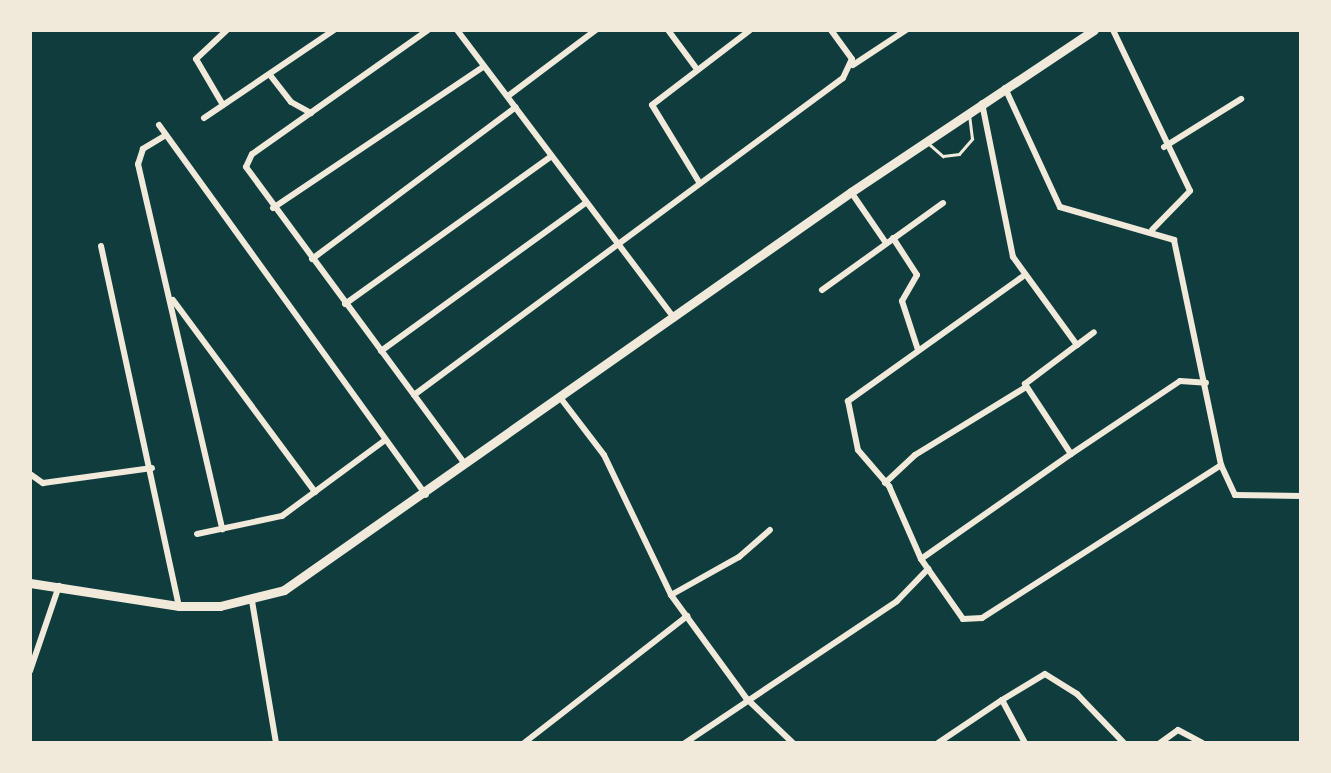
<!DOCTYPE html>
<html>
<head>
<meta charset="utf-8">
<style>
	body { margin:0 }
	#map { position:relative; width:1331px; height:773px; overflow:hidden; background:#0f3d3e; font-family:Rubik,sans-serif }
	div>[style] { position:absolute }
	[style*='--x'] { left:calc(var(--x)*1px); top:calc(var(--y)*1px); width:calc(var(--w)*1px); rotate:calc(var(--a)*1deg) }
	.service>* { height:2.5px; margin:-1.25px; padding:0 1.25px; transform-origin:1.25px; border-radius:1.25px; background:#f1e9da }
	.minor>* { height:6px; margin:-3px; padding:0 3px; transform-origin:3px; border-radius:3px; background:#f1e9da }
	.secondary>* { height:9px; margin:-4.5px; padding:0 4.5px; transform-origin:4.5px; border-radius:4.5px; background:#f1e9da }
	span { translate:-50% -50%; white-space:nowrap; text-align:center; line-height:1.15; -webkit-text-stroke:5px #f1e9da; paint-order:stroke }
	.frame { position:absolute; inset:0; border:32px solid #f1e9da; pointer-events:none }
</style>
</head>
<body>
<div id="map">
	<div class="service">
		<div style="--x:928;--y:143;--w:20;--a:41"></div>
		<div style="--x:943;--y:156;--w:16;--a:-7"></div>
		<div style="--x:959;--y:154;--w:20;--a:-49"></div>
		<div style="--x:972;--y:139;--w:23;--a:-97"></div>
	</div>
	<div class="minor">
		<div style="--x:428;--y:30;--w:215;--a:144.8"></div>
		<div style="--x:252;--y:154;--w:14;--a:115"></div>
		<div style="--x:246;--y:167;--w:369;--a:53.6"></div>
		<div style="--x:457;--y:30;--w:361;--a:53"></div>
		<div style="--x:668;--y:30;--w:47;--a:53.6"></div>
		<div style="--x:1113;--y:30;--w:178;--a:64.4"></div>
		<div style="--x:1190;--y:191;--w:54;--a:134.3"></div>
		<div style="--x:853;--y:65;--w:64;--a:-33.4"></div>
		<div style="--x:270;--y:75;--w:34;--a:52"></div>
		<div style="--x:291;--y:102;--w:23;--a:29"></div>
		<div style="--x:1005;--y:88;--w:131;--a:65.2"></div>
		<div style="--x:1060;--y:207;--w:119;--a:16.1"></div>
		<div style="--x:1174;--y:240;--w:230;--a:78.2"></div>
		<div style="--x:1221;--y:465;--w:33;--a:65"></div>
		<div style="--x:1235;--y:495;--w:66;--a:0.9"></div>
		<div style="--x:508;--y:96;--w:110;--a:-36.9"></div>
		<div style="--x:223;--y:105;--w:53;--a:-120.4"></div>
		<div style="--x:196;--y:59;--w:42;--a:-43.1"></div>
		<div style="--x:204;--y:118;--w:157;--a:-34.1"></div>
		<div style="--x:159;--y:125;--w:456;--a:54.2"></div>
		<div style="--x:166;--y:135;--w:27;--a:149"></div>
		<div style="--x:143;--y:149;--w:16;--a:108"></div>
		<div style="--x:138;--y:164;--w:375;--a:77"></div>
		<div style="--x:1164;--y:147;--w:91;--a:-31.9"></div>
		<div style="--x:699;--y:182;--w:90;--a:-121.4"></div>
		<div style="--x:652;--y:105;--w:123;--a:-37.4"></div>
		<div style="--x:851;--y:192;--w:62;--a:55.5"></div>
		<div style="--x:273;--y:208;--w:253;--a:-33.9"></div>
		<div style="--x:893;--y:238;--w:44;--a:57"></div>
		<div style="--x:917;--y:275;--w:30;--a:120"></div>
		<div style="--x:902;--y:301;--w:52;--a:71.9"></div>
		<div style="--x:101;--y:246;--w:368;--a:77.8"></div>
		<div style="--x:312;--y:259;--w:254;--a:-36.7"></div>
		<div style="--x:1022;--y:277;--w:214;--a:144.5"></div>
		<div style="--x:848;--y:401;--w:50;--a:78.5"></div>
		<div style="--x:858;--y:450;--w:48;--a:49.3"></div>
		<div style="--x:889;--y:486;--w:80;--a:66.3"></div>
		<div style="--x:921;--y:559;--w:73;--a:55"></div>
		<div style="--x:963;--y:619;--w:19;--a:-3"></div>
		<div style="--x:982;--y:618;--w:284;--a:-32.6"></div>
		<div style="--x:822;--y:290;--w:149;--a:-35.7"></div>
		<div style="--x:173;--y:300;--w:239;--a:53.5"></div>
		<div style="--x:345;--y:304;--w:252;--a:-35.6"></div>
		<div style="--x:1077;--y:345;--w:21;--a:-37"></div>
		<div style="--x:381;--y:351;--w:251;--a:-35.9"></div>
		<div style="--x:414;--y:395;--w:533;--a:-36.46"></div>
		<div style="--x:843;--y:78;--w:21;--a:-65"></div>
		<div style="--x:852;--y:59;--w:36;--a:-126"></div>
		<div style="--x:562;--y:400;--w:69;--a:52.6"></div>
		<div style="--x:604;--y:455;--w:155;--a:64.4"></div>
		<div style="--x:671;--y:595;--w:127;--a:53.9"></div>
		<div style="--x:746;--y:698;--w:65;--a:43.8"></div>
		<div style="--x:1071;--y:454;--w:131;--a:-33.8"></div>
		<div style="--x:1180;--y:381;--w:26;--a:4"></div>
		<div style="--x:30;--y:474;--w:16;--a:35"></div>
		<div style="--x:43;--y:483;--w:110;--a:-7.8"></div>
		<div style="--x:885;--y:483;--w:41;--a:-43"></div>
		<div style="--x:915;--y:455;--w:130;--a:-31.5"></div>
		<div style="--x:197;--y:534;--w:87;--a:-12"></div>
		<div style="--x:282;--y:516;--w:128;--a:-36.4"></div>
		<div style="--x:921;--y:559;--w:183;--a:-35"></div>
		<div style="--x:1071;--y:454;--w:84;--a:-123.3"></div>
		<div style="--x:1025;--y:384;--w:65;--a:-36.9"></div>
		<div style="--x:1077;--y:345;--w:109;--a:-126"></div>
		<div style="--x:1013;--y:257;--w:157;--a:-101.4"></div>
		<div style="--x:671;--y:595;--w:78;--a:-29.2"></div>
		<div style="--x:739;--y:557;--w:41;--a:-41.1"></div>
		<div style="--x:252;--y:601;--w:144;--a:80.4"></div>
		<div style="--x:30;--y:671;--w:90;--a:-71.2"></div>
		<div style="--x:524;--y:743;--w:207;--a:-37.9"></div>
		<div style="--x:685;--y:743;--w:255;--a:-33.8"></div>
		<div style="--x:897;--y:601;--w:45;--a:-45.9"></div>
		<div style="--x:938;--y:743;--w:77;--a:-33.9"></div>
		<div style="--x:1025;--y:743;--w:49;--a:-118.1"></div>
		<div style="--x:1002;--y:700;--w:50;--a:-31.2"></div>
		<div style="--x:1045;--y:674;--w:38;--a:32"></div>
		<div style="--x:1077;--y:694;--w:68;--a:46.2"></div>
		<div style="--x:1160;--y:743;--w:22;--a:-36"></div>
		<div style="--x:1178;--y:730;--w:27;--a:28"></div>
	</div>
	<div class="secondary">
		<div style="--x:30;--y:583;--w:151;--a:8.8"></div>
		<div style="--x:179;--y:606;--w:41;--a:0"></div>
		<div style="--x:220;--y:606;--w:66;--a:-14"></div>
		<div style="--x:284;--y:590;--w:693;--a:-35.07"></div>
		<div style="--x:851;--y:192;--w:292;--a:-33.7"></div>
	</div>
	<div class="frame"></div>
</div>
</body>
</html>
